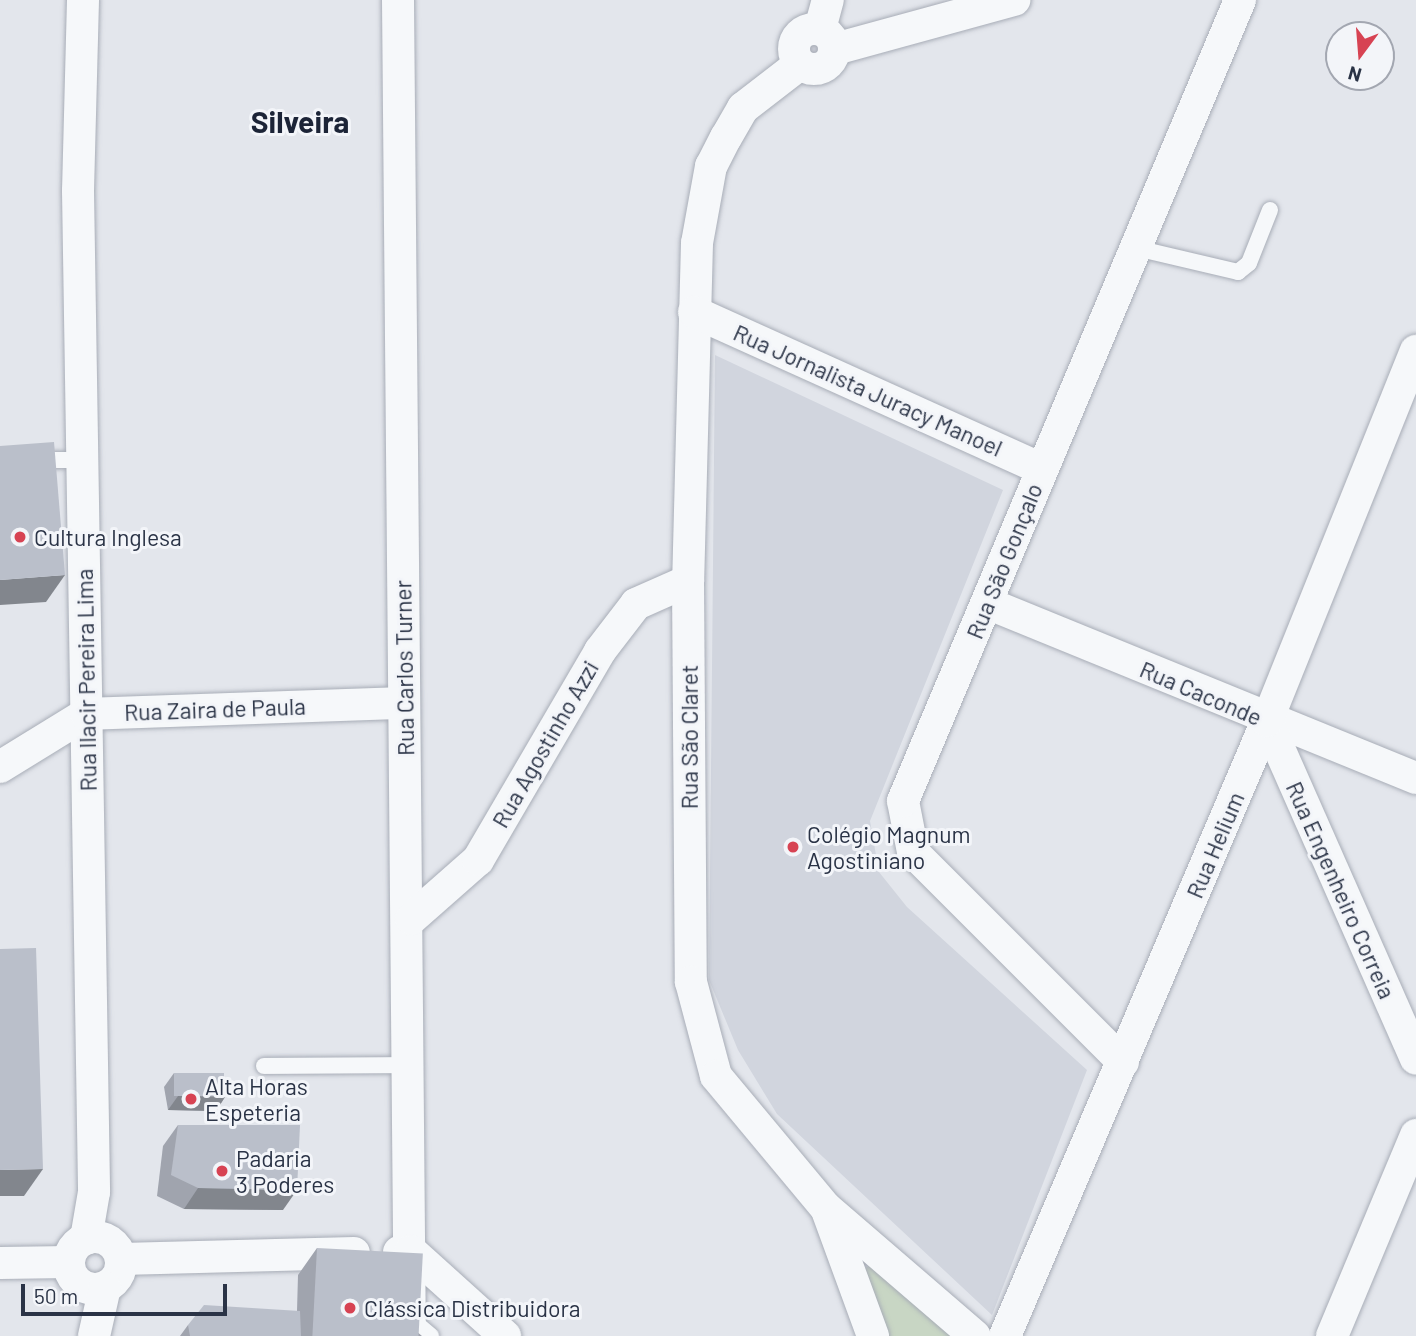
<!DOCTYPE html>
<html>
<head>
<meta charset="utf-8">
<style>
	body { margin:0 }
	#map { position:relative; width:1416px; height:1336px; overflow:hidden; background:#e3e6ec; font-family:Barlow,sans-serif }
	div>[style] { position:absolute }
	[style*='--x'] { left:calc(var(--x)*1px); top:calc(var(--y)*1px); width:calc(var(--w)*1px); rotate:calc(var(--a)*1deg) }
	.built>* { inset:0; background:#d1d5de }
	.green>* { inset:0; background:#c8d6c4 }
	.roads { filter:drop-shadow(0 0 2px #a8adb7) drop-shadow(0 0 2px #a8adb7) }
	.lane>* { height:16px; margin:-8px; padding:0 8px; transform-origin:8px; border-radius:8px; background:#f6f8fa }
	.street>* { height:32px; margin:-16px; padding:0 16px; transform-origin:16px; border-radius:16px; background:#f6f8fa }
	.street>.ring { margin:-16px; padding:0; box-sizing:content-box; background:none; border:32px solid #f6f8fa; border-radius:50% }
	.wall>* { inset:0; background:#a0a4ae }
	.shaded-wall>* { inset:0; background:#82868d }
	.building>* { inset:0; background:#babfca; transform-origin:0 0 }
	.dots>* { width:19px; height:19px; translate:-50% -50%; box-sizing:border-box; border:4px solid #f3f5f9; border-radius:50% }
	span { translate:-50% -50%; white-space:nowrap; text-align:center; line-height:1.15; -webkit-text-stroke:6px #f3f5f9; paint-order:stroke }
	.street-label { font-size:23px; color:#2a3346 }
	.poi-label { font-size:23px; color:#2a3346 }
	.left { translate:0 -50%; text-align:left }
	.district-label { font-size:30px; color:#1c2437; font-weight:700 }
	.north { position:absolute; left:1325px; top:21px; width:70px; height:70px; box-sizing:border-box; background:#f3f5f9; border:2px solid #a3a7b1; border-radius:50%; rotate:196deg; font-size:19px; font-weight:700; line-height:28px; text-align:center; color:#2a3346 }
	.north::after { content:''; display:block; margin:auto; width:24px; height:32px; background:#d74353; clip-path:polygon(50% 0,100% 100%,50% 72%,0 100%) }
	.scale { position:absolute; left:21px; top:1284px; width:206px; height:32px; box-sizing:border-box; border:4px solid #2a3346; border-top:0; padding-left:9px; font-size:21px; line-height:24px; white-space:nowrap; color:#2a3346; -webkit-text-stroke:5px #f3f5f9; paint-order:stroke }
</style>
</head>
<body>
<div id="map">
	<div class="built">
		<div style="clip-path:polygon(715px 355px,1003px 490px,870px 821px,879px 872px,907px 907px,1087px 1070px,992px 1315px,777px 1114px,738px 1050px,709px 980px)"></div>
	</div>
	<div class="green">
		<div style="clip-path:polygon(878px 1262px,968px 1336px,878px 1336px,857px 1272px)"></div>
	</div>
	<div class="roads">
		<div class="lane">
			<div style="--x:1136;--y:248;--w:105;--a:13.2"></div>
			<div style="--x:1238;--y:272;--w:14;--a:-39"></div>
			<div style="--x:1249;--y:263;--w:57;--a:-68.4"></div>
			<div style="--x:53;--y:460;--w:30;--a:0"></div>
			<div style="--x:264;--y:1066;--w:147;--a:-0.4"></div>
			<div style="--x:411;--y:1319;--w:26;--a:40"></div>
		</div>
		<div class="street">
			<div style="--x:83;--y:0;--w:191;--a:91.5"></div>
			<div style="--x:78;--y:191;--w:1001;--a:89.08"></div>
			<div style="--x:94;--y:1192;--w:48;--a:99.7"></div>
			<div style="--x:398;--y:0;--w:1336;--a:89.49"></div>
			<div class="ring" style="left:794px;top:29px;width:8px;height:8px"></div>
			<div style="--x:820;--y:29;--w:30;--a:-75"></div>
			<div style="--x:835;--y:49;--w:186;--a:-15.3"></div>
			<div style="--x:800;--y:64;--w:72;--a:142.3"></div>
			<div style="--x:743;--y:108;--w:34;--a:120"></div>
			<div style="--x:726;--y:137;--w:33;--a:117"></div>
			<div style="--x:711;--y:166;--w:78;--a:100.3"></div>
			<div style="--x:697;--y:243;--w:338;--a:91.5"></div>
			<div style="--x:688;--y:581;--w:401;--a:89.6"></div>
			<div style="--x:691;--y:982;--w:97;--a:75.1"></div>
			<div style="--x:716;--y:1076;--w:172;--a:50.2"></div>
			<div style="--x:826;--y:1208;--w:196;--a:40.7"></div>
			<div style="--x:694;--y:312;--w:382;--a:24.3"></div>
			<div style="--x:987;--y:603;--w:463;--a:22.2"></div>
			<div style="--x:1267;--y:721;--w:369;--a:66.2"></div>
			<div style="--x:0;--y:767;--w:101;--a:-31.6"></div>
			<div style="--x:86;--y:714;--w:317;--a:-2"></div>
			<div style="--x:411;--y:919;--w:89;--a:-41.4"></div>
			<div style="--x:478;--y:860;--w:242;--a:-59.7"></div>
			<div style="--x:600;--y:651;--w:59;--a:-52.5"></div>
			<div style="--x:636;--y:604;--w:57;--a:-23.9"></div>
			<div style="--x:1123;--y:1062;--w:297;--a:-135"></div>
			<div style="--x:913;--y:852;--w:52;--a:-101.1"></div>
			<div style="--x:903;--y:801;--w:869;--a:-67.18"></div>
			<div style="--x:828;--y:1213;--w:131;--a:69.9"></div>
			<div class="ring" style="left:69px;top:1237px;width:20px;height:20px"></div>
			<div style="--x:399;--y:1252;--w:12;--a:-5"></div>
			<div style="--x:411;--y:1251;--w:127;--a:42.1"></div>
			<div style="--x:121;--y:1259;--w:233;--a:-1.5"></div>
			<div style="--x:0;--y:1263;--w:69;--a:-0.8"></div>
			<div style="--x:94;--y:1336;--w:50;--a:-77.3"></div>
			<div style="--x:1005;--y:1336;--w:668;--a:-66.93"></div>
			<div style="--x:1267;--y:721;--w:399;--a:-68.1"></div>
			<div style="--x:1332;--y:1336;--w:218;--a:-67.3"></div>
		</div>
	</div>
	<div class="wall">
		<div style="clip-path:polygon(174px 1073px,225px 1097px,216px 1111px,168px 1110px,164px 1087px)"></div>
		<div style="clip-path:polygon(178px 1125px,283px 1210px,184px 1209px,157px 1196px,163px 1146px)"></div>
		<div style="clip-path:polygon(317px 1248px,422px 1336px,180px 1336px,188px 1325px,297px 1311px,298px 1275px)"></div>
	</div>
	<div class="shaded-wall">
		<div style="clip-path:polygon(65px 575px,46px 602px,0 605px,0 580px)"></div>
		<div style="clip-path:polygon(178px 1096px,225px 1097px,216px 1111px,168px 1110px)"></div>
		<div style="clip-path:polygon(43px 1169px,24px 1196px,0 1196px,0 1170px)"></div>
		<div style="clip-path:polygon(198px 1188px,297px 1190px,283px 1210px,184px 1209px)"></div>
	</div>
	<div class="building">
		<div style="clip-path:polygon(54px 442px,65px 575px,0 580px,0 446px)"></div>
		<div style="clip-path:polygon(36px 948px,43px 1169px,0 1170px,0 949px)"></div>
		<div style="left:174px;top:1073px;width:50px;height:23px"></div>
		<div style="clip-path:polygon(178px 1125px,300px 1125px,297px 1190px,198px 1188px,171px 1175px)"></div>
		<div style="left:317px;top:1248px;width:106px;height:88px;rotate:3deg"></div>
		<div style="clip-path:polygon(204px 1305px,300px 1311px,301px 1336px,190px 1336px,188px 1325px)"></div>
	</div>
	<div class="dots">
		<div style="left:20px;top:537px;background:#d74353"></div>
		<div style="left:793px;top:847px;background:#d74353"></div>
		<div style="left:191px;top:1099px;background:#d74353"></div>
		<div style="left:222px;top:1171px;background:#d74353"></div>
		<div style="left:350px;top:1308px;background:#d74353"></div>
	</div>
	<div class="street-label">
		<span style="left:868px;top:390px;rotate:24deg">Rua Jornalista Juracy Manoel</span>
		<span style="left:1004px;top:561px;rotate:-68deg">Rua São Gonçalo</span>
		<span style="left:404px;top:668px;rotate:-91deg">Rua Carlos Turner</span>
		<span style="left:86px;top:680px;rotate:-91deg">Rua Ilacir Pereira Lima</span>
		<span style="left:1201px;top:693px;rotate:23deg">Rua Caconde</span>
		<span style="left:215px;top:709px;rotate:-2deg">Rua Zaira de Paula</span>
		<span style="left:689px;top:737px;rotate:-90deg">Rua São Claret</span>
		<span style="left:545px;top:744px;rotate:-60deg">Rua Agostinho Azzi</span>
		<span style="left:1215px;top:845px;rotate:-67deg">Rua Helium</span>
		<span style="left:1341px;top:890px;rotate:66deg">Rua Engenheiro Correia</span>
	</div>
	<div class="poi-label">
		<span class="left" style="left:34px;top:537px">Cultura Inglesa</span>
		<span class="left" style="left:807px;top:847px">Colégio Magnum<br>Agostiniano</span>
		<span class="left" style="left:205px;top:1099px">Alta Horas<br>Espeteria</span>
		<span class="left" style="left:236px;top:1171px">Padaria<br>3 Poderes</span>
		<span class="left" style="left:364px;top:1308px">Clássica Distribuidora</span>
	</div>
	<div class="district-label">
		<span style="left:300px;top:121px">Silveira</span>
	</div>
	<div class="north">N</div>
	<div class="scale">50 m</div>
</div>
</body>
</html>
